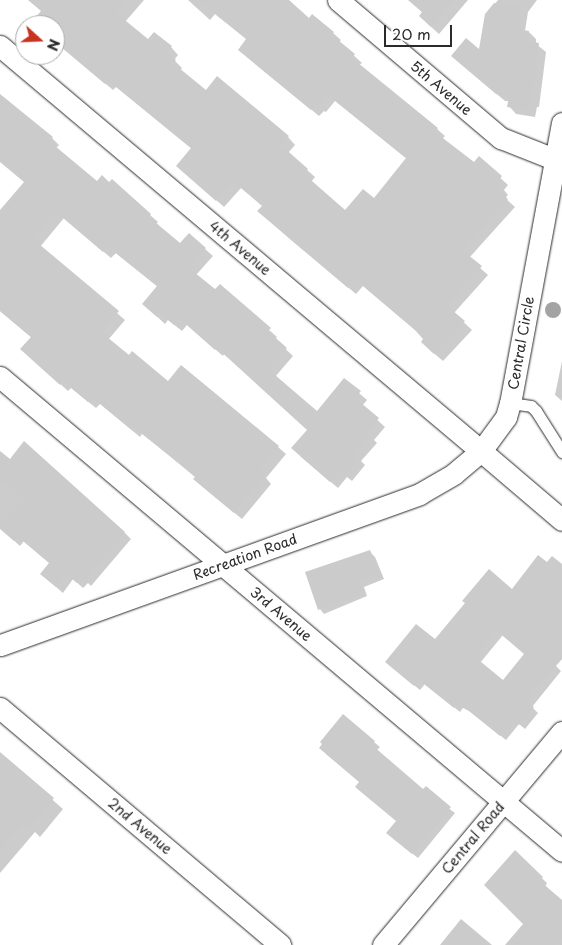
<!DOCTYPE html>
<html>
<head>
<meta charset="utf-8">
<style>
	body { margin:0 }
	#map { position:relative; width:562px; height:945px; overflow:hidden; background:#fff; font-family:"Playpen Sans",sans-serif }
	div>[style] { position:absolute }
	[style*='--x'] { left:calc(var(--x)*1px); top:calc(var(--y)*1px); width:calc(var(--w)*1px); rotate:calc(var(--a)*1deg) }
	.shadow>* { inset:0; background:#0003 }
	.building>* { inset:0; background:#cbcbcb }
	.roads { filter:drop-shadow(0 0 1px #2b2b2b) drop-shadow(0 0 1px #2b2b2b) }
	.lane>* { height:11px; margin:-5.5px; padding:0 5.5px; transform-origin:5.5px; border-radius:5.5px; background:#fff }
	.street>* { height:21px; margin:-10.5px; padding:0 10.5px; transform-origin:10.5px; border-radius:10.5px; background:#fff }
	.trees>* { width:16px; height:16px; margin:-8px; border-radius:50%; background:#a3a3a3 }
	span { translate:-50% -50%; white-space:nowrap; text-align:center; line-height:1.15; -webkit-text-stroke:4.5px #fff; paint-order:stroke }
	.street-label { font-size:14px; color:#2b2b2b }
	.north { position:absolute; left:15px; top:15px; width:50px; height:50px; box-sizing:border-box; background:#fff; border:1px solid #aaa; border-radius:50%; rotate:110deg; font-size:14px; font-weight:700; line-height:20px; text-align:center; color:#2b2b2b }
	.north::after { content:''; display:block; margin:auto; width:18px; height:22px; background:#c8321e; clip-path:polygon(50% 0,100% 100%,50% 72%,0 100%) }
	.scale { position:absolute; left:384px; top:25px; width:68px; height:22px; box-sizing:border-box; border:2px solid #2b2b2b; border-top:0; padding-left:6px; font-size:15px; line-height:18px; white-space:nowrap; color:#2b2b2b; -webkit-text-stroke:4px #fff; paint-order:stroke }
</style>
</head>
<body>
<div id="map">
	<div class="shadow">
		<div style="clip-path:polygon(44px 0,144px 0,125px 22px,148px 41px,171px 47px,178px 55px,174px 60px,182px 68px,180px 71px,206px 92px,288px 137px,295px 145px,288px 153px,315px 177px,311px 182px,346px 211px,374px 199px,407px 159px,335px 101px,326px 112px,324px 111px,319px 116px,239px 50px,248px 40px,215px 14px,210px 20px,188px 0,287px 0,309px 19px,333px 33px,341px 40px,339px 42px,362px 63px,359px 65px,437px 129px,445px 136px,442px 139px,474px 163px,479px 158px,508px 185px,504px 190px,508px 195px,505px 198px,515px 207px,469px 258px,488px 275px,454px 313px,472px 330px,443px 361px,430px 350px,421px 335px,363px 286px,356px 294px,291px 240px,266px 218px,263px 206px,241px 188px,224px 207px,186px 173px,192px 149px,116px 87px,113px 90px,55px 41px,55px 25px,37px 25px)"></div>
		<div style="clip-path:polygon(409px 0,468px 0,439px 34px,428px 24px,423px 13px)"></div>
		<div style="clip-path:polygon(498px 0,537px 0,528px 12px,525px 31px,529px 32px,536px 39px,536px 44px,546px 52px,539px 107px,537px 107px,535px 117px,516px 114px,509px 106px,509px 101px,505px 101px,460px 63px,480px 51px,486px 15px)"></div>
		<div style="clip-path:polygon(0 96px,52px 138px,59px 145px,56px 148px,97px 183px,150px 215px,158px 222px,156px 224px,181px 245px,189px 235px,213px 256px,196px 275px,215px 291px,220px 286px,277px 337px,275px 339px,293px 356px,275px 377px,317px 413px,344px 380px,367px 400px,362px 406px,385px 427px,374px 440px,377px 443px,361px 461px,365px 465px,352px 481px,347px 477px,338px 488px,300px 456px,309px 430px,224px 354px,223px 356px,187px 325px,182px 331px,168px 320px,165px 324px,151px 311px,158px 287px,116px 253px,111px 258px,64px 218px,40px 247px,125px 320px,108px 340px,168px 383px,278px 447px,286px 454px,266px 478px,271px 484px,242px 519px,202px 486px,196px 477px,142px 434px,140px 437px,100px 404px,96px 408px,71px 388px,68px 391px,29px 356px,32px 338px,0 311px,0 212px,25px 182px,0 161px)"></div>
		<div style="clip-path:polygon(562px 361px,562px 401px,555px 395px)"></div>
		<div style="clip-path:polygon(0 453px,124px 532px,131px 539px,91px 586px,88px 583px,83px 588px,73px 579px,63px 593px,41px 574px,50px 563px,24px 541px,20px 546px,0 528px)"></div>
		<div style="clip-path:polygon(370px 552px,375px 557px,384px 579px,364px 587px,367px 596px,324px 614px,320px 609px)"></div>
		<div style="clip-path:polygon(evenodd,547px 564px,562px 565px,562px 659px,556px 666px,561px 671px,532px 707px,538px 713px,525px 729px,519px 724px,506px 740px,471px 712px,463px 708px,460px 712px,425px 684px,420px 690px,392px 667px,512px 591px,547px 564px,503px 635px,526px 654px,503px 681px,480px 663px,503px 635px)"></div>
		<div style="clip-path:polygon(374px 742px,380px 747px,376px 751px,423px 790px,455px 813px,418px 858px,393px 838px,398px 821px,360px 782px,326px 754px)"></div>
		<div style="clip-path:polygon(0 754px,63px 809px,40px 837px,35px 832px,0 873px)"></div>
		<div style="clip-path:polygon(515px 852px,547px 883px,545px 887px,562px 902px,562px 945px,517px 945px,524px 924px)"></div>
	</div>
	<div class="building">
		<div style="clip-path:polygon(28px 0,125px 0,115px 12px,148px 39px,154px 32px,172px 46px,167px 52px,176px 60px,173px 63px,206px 90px,217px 76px,289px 136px,281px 145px,308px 169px,304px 174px,345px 210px,363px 189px,374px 198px,406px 158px,327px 94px,318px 106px,316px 104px,311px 110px,238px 50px,246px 39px,198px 0,289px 0,309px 18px,312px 14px,334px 32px,332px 35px,355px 54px,352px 58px,438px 128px,435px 132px,474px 162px,479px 156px,502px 176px,497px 182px,501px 186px,498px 190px,508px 199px,462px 250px,482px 266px,446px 305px,465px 321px,434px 354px,421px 342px,423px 339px,415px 330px,355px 279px,348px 288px,282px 232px,257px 211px,262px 206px,233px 181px,216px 201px,176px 166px,191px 148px,108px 80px,105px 84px,55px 42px,55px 25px,29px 25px,41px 11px)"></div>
		<div style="clip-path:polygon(408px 0,454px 0,431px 27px,419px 16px,422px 12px)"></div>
		<div style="clip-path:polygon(494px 3px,521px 7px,517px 29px,529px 31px,528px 41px,539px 43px,532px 100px,529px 100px,528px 110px,507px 107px,509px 96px,496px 94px,451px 56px,466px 38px,479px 49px,485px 14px)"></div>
		<div style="clip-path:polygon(0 94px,53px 137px,49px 141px,97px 181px,102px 175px,109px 182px,112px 179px,151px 214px,149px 217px,180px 243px,189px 233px,206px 248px,189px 268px,215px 289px,220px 284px,271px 328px,268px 331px,287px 348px,268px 369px,317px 411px,344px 378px,361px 391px,355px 398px,379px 418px,367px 432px,370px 435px,354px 454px,359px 457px,344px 475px,339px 471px,330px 482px,291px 448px,307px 430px,216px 347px,215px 350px,179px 318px,174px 325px,160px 313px,157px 317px,142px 304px,157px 286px,108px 247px,103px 252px,56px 212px,33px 239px,119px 311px,101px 332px,129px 355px,132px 351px,168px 381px,181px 365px,279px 446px,259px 470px,265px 475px,234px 513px,193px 479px,195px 477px,135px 427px,132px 430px,92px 397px,88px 402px,63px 381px,60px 385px,20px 349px,31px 337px,0 311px,0 210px,24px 182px,0 162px)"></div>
		<div style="clip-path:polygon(24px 441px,125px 532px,84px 581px,81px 578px,77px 583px,66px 574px,56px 587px,40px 574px,49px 563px,17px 536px,14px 541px,0 529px,0 526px,25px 500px,0 479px,0 451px,10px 459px)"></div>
		<div style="clip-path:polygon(370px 550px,380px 574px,360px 582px,363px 592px,359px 595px,318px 610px,305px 572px)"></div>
		<div style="clip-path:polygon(evenodd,538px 555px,547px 562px,552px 556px,562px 564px,562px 658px,535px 689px,527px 701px,534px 707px,519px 725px,513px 720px,500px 736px,464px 707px,458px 703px,454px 708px,419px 680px,414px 686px,385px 662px,416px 624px,435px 639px,465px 603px,462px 601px,489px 569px,512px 589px,538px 555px,497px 631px,524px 654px,503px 680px,475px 657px,497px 631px)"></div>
		<div style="clip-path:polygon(343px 714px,375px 741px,372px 745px,423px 789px,426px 786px,451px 807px,412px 854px,386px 833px,396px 821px,355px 787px,359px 782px,319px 748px,322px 744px,320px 742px)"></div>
		<div style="clip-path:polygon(0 752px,54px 798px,29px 828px,24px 823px,0 851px)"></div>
		<div style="clip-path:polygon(515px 850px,543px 877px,540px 881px,562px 900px,562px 938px,556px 945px,505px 945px,523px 924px,484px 885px)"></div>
		<div style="clip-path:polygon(461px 919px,492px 945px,440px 945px)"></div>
	</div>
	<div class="roads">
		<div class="lane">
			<div style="--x:510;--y:403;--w:21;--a:8"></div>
			<div style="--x:531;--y:406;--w:7;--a:45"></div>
			<div style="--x:536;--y:411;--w:49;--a:57.6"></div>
		</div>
		<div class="street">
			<div style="--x:338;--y:0;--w:214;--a:40.3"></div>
			<div style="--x:501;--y:138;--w:57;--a:21.6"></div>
			<div style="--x:0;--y:46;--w:629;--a:40.1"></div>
			<div style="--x:481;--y:451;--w:35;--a:140"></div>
			<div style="--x:454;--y:474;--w:39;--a:150"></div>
			<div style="--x:420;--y:494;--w:446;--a:160.2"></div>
			<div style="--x:562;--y:123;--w:285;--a:100.5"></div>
			<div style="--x:510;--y:403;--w:15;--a:106"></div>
			<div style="--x:506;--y:417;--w:42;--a:126.3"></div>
			<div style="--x:481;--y:451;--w:106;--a:40.4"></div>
			<div style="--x:0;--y:377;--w:735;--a:40.14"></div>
			<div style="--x:0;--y:708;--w:367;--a:40.2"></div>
			<div style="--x:383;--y:945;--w:278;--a:-50"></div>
		</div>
	</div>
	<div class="trees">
		<div style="left:553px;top:310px"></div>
	</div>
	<div class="street-label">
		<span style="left:441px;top:88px;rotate:40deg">5th Avenue</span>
		<span style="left:240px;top:248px;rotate:40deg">4th Avenue</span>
		<span style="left:521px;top:343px;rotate:-80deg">Central Circle</span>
		<span style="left:245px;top:557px;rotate:-20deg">Recreation Road</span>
		<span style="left:281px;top:614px;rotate:40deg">3rd Avenue</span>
		<span style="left:140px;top:826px;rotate:40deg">2nd Avenue</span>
		<span style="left:473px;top:838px;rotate:-50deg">Central Road</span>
	</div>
	<div class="north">N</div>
	<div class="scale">20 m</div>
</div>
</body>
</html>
